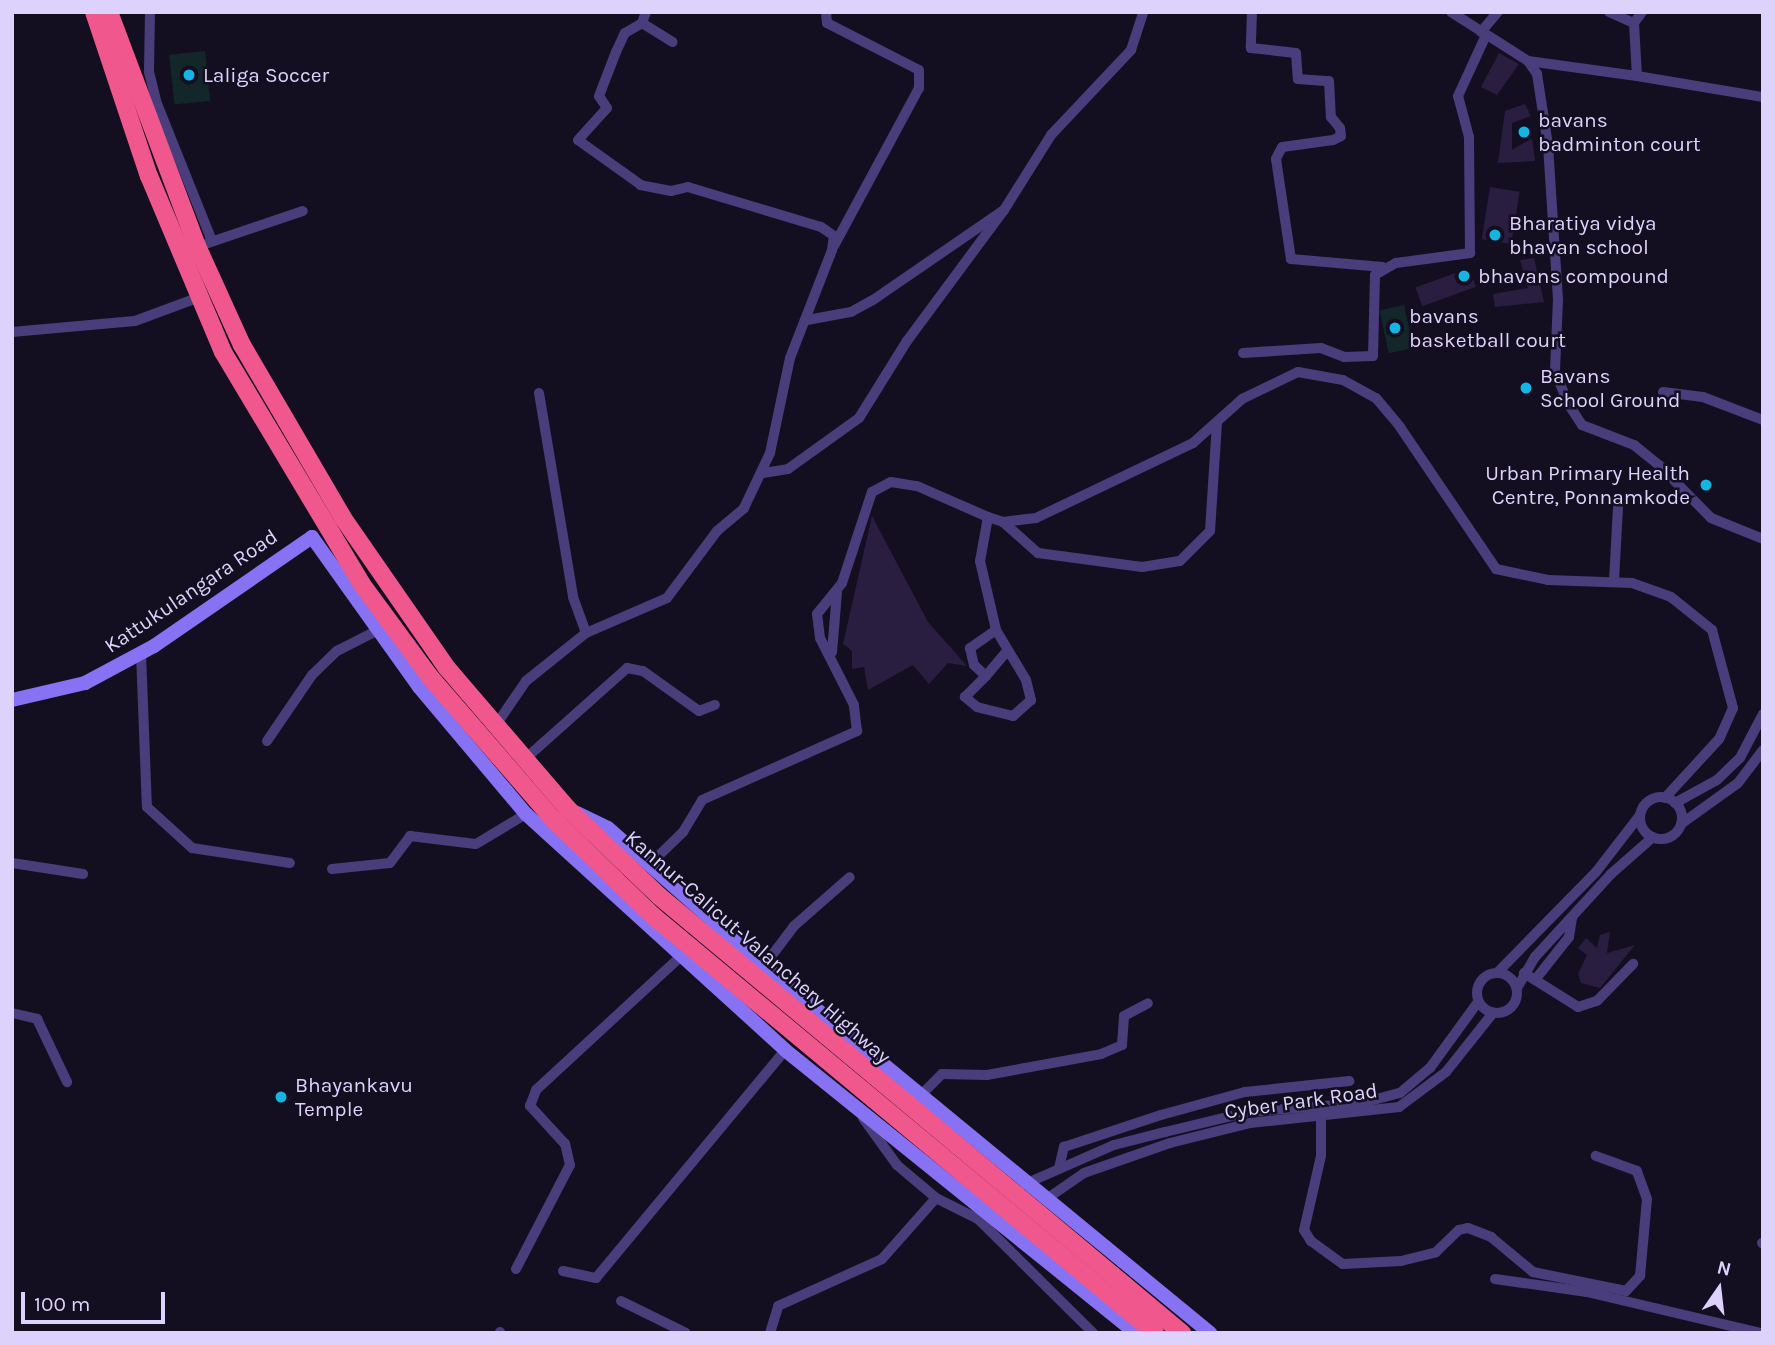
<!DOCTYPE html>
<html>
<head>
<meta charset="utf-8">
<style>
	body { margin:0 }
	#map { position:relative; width:1775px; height:1345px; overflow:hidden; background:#140f20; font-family:Karla,sans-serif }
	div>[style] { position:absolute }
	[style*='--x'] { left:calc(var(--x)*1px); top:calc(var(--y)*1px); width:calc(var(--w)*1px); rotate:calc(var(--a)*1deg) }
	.green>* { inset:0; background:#13272a; transform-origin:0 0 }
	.building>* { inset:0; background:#291d40; transform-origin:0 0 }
	.street>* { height:10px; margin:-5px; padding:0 5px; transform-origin:5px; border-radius:5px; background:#493e7b }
	.street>.ring { margin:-5px; padding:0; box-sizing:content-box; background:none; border:10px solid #493e7b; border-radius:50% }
	.secondary>* { height:14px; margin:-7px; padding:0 7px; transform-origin:7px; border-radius:7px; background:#8672f3 }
	.highway>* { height:18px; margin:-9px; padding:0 9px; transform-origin:9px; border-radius:9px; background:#f0588d }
	.dots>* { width:19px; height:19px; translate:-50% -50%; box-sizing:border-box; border:4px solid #140f20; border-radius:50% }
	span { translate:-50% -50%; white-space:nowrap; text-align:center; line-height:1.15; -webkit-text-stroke:5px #140f20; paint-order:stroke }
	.poi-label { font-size:21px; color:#ddd2fb }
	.left { translate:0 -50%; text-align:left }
	.right { translate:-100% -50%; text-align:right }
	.street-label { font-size:21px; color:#ddd2fb }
	.frame { position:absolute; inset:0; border:14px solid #ddd2fb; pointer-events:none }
	.north { position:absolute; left:1684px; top:1254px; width:70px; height:70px; -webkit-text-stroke:5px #140f20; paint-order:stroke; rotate:14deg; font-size:19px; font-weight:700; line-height:28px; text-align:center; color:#ddd2fb }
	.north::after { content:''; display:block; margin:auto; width:24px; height:32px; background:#ddd2fb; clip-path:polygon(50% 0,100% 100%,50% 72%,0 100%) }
	.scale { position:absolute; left:21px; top:1292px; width:144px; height:32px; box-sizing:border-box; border:4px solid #ddd2fb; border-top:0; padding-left:9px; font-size:21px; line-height:24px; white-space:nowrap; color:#ddd2fb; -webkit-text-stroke:5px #140f20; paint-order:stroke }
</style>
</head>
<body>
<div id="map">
	<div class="green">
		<div style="left:205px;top:51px;width:50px;height:36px;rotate:84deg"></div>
		<div style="left:1404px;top:305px;width:44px;height:25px;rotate:78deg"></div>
	</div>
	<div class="building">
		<div style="clip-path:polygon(1499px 53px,1519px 64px,1497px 95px,1481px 87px)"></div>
		<div style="clip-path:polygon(1525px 104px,1531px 116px,1512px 123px,1512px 150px,1532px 138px,1535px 161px,1498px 163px,1505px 111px)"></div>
		<div style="left:1490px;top:187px;width:30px;height:53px;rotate:9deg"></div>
		<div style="clip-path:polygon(1534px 258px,1544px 302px,1495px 307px,1493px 294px,1528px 288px,1520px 260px)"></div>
		<div style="left:1469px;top:268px;width:20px;height:57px;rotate:70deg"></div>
		<div style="clip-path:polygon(872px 516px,928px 622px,967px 666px,948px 663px,929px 684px,913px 665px,868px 690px,864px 667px,852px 669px,852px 651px,843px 644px)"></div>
		<div style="clip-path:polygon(1610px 932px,1607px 953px,1635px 945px,1600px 988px,1581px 983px,1578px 974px,1587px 955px,1578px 948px,1586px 938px,1597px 948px,1600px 935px)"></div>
	</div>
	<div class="street">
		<div style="--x:150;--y:12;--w:60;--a:91"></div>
		<div style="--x:149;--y:72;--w:30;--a:76"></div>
		<div style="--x:156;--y:101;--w:151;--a:68.2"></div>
		<div style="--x:826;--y:12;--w:11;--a:85"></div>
		<div style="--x:827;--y:23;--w:103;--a:27.1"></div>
		<div style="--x:919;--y:70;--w:18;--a:90"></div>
		<div style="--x:919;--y:88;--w:179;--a:118.3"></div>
		<div style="--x:1252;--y:12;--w:36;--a:92"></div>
		<div style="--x:1251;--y:48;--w:45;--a:6.3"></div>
		<div style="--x:1296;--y:53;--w:26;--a:86"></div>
		<div style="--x:1298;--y:79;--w:31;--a:4"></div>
		<div style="--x:1329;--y:81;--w:36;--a:87"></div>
		<div style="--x:1331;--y:117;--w:14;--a:51"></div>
		<div style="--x:1340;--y:128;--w:8;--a:83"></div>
		<div style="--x:1341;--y:136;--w:9;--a:153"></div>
		<div style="--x:1333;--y:140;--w:51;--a:172.2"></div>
		<div style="--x:1282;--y:147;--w:13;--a:117"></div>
		<div style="--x:1276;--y:159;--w:101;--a:81.5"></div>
		<div style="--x:1291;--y:259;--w:92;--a:5"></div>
		<div style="--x:1451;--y:12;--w:91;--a:32.5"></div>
		<div style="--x:1528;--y:61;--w:16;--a:55"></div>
		<div style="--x:1537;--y:74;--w:72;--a:81.2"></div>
		<div style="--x:1548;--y:145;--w:154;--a:86.3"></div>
		<div style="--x:1558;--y:299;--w:72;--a:92.4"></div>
		<div style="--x:1555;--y:371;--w:37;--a:68"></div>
		<div style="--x:1569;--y:405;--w:24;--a:57"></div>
		<div style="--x:1582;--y:425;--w:56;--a:21"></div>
		<div style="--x:1634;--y:445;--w:32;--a:39"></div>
		<div style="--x:1659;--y:465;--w:74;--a:45.5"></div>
		<div style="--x:1711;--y:518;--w:56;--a:22"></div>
		<div style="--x:1609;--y:12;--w:27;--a:24"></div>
		<div style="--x:1634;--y:23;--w:14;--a:-54"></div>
		<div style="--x:642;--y:23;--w:36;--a:32"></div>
		<div style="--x:1634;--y:23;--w:53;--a:86.8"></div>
		<div style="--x:1637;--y:76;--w:128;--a:9.5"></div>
		<div style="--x:1481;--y:32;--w:26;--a:-50"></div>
		<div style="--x:1528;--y:61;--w:110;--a:7.8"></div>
		<div style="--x:208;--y:243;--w:100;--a:-18.6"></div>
		<div style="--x:807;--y:320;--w:45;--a:-10.3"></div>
		<div style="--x:851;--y:312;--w:25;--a:-29"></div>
		<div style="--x:873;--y:300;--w:159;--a:-34.5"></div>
		<div style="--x:1004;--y:210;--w:89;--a:-57.9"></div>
		<div style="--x:1051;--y:135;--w:117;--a:-46.7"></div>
		<div style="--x:1131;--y:50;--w:40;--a:-72"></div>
		<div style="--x:12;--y:332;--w:123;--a:-5.1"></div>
		<div style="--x:135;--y:321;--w:69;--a:-20.3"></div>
		<div style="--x:1243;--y:353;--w:78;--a:-3.7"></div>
		<div style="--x:1321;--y:348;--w:25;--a:21"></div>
		<div style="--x:1344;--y:357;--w:29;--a:-2"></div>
		<div style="--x:1373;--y:356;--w:81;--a:-88.6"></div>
		<div style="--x:1375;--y:275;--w:24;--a:-30"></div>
		<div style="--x:1396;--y:263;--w:75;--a:-7.7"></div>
		<div style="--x:1470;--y:253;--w:116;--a:-90.5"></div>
		<div style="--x:1469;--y:137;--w:42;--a:-105"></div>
		<div style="--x:1458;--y:96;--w:67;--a:-65.3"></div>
		<div style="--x:1663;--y:392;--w:40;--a:7.1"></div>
		<div style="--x:1703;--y:397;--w:64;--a:21"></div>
		<div style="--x:539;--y:393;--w:207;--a:80.5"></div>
		<div style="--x:573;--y:597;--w:38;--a:70"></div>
		<div style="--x:763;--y:473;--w:25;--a:-9"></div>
		<div style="--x:788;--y:469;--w:87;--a:-35.7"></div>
		<div style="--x:859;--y:418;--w:91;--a:-58.1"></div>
		<div style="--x:907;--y:341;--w:163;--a:-53.5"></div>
		<div style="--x:988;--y:517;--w:16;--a:18"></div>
		<div style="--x:1003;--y:522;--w:33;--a:-7"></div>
		<div style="--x:1036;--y:518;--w:174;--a:-25.5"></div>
		<div style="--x:1193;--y:443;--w:66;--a:-41.9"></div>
		<div style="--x:1242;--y:399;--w:62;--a:-25.7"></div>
		<div style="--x:1298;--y:372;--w:46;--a:10.1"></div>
		<div style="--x:1343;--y:380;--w:38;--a:29"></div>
		<div style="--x:1376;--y:398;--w:38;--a:50"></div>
		<div style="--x:1400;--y:427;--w:171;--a:55.9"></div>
		<div style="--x:1496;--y:569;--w:53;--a:11.9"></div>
		<div style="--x:1548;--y:580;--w:84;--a:2"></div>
		<div style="--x:1632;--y:583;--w:41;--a:19.7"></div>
		<div style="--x:1671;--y:597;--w:53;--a:38.8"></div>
		<div style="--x:1712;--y:630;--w:81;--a:74.9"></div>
		<div style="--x:1733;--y:708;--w:34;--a:114"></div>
		<div style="--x:1719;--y:739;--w:80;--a:132.5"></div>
		<div style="--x:1003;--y:522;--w:47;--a:41.5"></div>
		<div style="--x:1038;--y:553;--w:105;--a:7.7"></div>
		<div style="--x:1142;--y:567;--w:38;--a:-9"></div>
		<div style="--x:1180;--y:561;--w:42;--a:-45"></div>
		<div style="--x:1210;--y:531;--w:108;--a:-86.3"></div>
		<div style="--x:1614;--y:581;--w:73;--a:-86.9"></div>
		<div style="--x:996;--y:630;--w:32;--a:145"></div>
		<div style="--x:970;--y:648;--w:17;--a:77"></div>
		<div style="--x:974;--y:665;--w:16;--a:43"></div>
		<div style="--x:986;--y:676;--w:33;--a:-50"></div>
		<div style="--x:832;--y:652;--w:59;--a:-85.2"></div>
		<div style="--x:141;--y:653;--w:154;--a:87.8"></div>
		<div style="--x:147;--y:807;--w:61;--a:42.3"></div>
		<div style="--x:192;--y:848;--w:99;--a:8.7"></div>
		<div style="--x:496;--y:725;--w:53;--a:-55.7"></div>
		<div style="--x:526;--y:681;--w:77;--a:-38.7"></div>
		<div style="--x:586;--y:633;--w:88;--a:-23.4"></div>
		<div style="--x:667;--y:598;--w:84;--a:-53.3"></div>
		<div style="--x:717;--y:531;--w:35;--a:-40"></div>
		<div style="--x:744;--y:508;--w:61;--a:-64.7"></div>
		<div style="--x:770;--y:453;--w:97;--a:-78.1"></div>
		<div style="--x:790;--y:358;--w:116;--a:-68.7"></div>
		<div style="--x:832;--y:250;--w:14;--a:-82"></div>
		<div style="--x:834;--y:236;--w:16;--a:-145"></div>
		<div style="--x:821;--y:227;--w:139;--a:-163.3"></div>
		<div style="--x:688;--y:187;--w:17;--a:167"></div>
		<div style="--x:671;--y:191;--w:31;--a:-169"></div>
		<div style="--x:641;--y:185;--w:77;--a:-144.5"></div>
		<div style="--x:578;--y:140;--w:43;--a:-47.8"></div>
		<div style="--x:607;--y:108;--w:14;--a:-124"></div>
		<div style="--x:599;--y:96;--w:47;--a:-68.9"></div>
		<div style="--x:616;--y:52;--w:21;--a:-65"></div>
		<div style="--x:625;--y:33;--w:20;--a:-30"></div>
		<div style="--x:642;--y:23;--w:12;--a:-70"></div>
		<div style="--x:267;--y:741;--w:80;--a:-55.7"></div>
		<div style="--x:312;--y:675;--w:35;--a:-44"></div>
		<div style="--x:337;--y:651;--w:44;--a:-27.1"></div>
		<div style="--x:525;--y:759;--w:137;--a:-41.7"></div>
		<div style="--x:627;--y:668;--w:16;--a:11"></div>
		<div style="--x:643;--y:671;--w:69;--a:35.5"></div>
		<div style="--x:699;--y:711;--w:17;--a:-21"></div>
		<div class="ring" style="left:1640px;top:797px;width:32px;height:32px"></div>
		<div style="--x:1675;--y:803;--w:48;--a:-28.7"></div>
		<div style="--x:1717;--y:780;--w:32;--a:-44"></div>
		<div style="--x:1740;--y:758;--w:50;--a:-62.4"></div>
		<div style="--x:1681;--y:824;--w:70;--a:-35.7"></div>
		<div style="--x:1738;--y:783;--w:41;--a:-52.9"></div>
		<div style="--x:12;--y:863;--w:72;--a:8.8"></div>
		<div style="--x:648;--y:866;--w:49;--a:-44.2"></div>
		<div style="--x:683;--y:832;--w:37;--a:-59"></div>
		<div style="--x:702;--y:800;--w:170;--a:-24"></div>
		<div style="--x:857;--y:731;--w:26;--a:-97"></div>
		<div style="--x:854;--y:705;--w:75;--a:-116.9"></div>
		<div style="--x:820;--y:638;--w:24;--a:-97"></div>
		<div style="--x:817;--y:614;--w:40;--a:-51"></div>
		<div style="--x:842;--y:583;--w:96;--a:-71.8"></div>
		<div style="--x:872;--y:492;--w:21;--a:-28"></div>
		<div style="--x:891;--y:482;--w:26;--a:9"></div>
		<div style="--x:917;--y:486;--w:77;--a:23.6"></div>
		<div style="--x:988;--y:517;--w:45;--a:100.3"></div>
		<div style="--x:980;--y:561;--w:71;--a:76.9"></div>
		<div style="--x:996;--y:630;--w:58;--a:59"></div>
		<div style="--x:1026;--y:680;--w:21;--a:76"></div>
		<div style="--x:1031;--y:700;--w:24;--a:138"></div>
		<div style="--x:1013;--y:716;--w:37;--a:-166"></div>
		<div style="--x:977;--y:707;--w:16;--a:-140"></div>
		<div style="--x:965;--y:697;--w:30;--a:-45"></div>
		<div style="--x:332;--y:869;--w:58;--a:-5.9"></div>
		<div style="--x:390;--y:863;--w:34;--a:-53"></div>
		<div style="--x:410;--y:836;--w:66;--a:6.9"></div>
		<div style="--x:476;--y:844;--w:58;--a:-31"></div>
		<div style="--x:764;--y:966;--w:50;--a:-53.1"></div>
		<div style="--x:794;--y:926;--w:74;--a:-41.2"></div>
		<div class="ring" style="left:1477px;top:973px;width:30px;height:30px"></div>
		<div style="--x:1497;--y:973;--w:141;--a:-45.6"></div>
		<div style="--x:1596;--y:872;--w:72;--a:-52.3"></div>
		<div style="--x:1524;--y:973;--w:64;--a:32.2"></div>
		<div style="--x:1578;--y:1007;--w:20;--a:-18"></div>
		<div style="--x:1597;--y:1001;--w:52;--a:-45.8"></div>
		<div style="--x:1535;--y:980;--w:55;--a:-51.7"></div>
		<div style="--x:1569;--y:937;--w:20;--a:-81"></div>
		<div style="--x:1517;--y:988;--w:36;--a:-60"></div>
		<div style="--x:1535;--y:957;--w:113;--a:-47.5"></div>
		<div style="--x:1611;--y:874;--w:56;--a:-41.4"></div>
		<div style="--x:12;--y:1013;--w:26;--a:13"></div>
		<div style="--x:37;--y:1019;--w:70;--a:64.5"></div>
		<div style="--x:920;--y:1096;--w:31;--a:-45"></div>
		<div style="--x:942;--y:1074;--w:45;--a:1.3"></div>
		<div style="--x:987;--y:1075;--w:116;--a:-10.4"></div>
		<div style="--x:1101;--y:1054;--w:23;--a:-23"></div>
		<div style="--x:1122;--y:1045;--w:29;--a:-86"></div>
		<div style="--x:1124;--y:1016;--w:27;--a:-28"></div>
		<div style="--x:1321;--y:1117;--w:39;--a:90"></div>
		<div style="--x:1321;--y:1156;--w:76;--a:102.9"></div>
		<div style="--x:1304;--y:1230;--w:13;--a:58"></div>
		<div style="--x:1311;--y:1241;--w:39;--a:36"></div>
		<div style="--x:1343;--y:1264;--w:58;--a:-3"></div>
		<div style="--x:1401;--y:1261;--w:36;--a:-14"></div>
		<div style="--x:1436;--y:1252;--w:32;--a:-44"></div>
		<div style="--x:1459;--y:1230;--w:9;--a:-13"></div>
		<div style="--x:1468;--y:1228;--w:25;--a:21"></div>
		<div style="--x:1491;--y:1237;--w:55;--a:39.8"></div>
		<div style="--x:1533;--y:1272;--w:95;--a:11.5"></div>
		<div style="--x:1626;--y:1291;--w:21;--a:-47"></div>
		<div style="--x:1640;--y:1276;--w:77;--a:-84.8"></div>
		<div style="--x:1647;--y:1199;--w:30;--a:-110"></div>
		<div style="--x:1637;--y:1171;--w:44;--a:-159.9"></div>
		<div style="--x:863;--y:1118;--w:58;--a:54.1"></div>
		<div style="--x:897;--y:1165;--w:51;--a:40.2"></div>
		<div style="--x:936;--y:1198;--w:47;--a:26.6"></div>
		<div style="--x:978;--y:1219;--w:162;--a:44.7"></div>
		<div style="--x:1059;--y:1168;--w:22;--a:-77"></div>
		<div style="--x:1064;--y:1147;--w:102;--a:-18.3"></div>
		<div style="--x:1161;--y:1115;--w:87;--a:-15.3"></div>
		<div style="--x:1245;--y:1092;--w:105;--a:-6"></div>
		<div style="--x:1025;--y:1184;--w:97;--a:-23.7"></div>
		<div style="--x:1114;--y:1145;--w:53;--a:-14.3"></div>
		<div style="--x:1165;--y:1132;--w:85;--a:-13.5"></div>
		<div style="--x:1248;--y:1112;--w:114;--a:-4.5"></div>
		<div style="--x:1362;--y:1103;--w:39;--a:-15"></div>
		<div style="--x:1400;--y:1093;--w:39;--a:-40"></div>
		<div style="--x:1430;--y:1068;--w:82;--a:-54"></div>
		<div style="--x:1045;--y:1200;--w:47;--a:-34.7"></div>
		<div style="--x:1084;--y:1173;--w:91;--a:-19.2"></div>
		<div style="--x:1170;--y:1143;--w:82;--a:-14"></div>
		<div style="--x:1250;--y:1123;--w:150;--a:-6.1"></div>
		<div style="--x:1399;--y:1107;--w:59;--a:-36.7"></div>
		<div style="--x:1446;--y:1072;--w:75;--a:-51.5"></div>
		<div style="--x:1762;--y:1243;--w:1;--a:45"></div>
		<div style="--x:516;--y:1269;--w:117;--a:-62.6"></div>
		<div style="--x:570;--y:1165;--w:22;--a:-103"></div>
		<div style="--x:565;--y:1144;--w:52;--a:-132.6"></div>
		<div style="--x:530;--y:1106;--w:17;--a:-69"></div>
		<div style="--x:536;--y:1090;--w:195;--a:-42.7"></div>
		<div style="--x:563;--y:1271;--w:34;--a:12"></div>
		<div style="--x:596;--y:1278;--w:296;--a:-50.3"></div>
		<div style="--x:1495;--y:1279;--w:93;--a:8"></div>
		<div style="--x:1587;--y:1292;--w:179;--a:13.3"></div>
		<div style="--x:621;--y:1301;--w:72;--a:26.2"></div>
		<div style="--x:500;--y:1333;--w:1;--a:-90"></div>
		<div style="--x:770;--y:1333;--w:28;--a:-73"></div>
		<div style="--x:778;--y:1306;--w:114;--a:-24.3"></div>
		<div style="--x:882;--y:1259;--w:81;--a:-48.5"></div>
	</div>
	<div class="secondary">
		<div style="--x:12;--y:700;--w:75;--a:-13.1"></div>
		<div style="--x:85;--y:683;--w:78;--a:-28.2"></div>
		<div style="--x:154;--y:646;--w:192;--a:-34.6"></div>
		<div style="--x:312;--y:537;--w:184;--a:54.5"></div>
		<div style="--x:419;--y:687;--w:166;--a:49.9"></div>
		<div style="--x:526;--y:814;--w:350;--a:42.3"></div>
		<div style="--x:785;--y:1050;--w:451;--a:38.9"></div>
		<div style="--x:577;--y:813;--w:34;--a:26"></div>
		<div style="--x:608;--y:828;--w:208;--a:41.5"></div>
		<div style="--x:764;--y:966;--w:578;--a:39.45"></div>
	</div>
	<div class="highway">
		<div style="--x:94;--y:12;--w:173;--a:71.5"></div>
		<div style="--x:149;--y:176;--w:191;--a:67.2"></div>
		<div style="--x:223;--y:352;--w:269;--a:59.1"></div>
		<div style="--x:361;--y:583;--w:117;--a:53.7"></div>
		<div style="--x:430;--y:677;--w:188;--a:49.1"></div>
		<div style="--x:553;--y:819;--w:138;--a:44.1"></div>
		<div style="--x:652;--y:915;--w:654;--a:39.73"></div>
		<div style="--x:109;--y:12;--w:250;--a:69.4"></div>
		<div style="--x:197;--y:246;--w:109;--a:65.6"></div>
		<div style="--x:242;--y:345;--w:200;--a:59.7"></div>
		<div style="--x:343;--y:518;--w:183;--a:55.3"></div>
		<div style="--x:447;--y:668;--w:184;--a:49.4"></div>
		<div style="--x:567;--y:808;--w:127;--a:43.7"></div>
		<div style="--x:659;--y:896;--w:682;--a:39.88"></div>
	</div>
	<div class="dots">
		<div style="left:189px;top:75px;background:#14b4e5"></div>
		<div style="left:1524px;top:132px;background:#14b4e5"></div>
		<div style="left:1495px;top:235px;background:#14b4e5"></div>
		<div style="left:1464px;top:276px;background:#14b4e5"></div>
		<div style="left:1395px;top:328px;background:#14b4e5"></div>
		<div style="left:1526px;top:388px;background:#14b4e5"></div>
		<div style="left:1706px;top:485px;background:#14b4e5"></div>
		<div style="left:281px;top:1097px;background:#14b4e5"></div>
	</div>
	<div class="poi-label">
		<span class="left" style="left:203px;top:75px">Laliga Soccer</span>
		<span class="left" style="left:1538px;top:132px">bavans<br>badminton court</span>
		<span class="left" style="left:1509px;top:235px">Bharatiya vidya<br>bhavan school</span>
		<span class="left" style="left:1478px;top:276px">bhavans compound</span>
		<span class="left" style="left:1409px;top:328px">bavans<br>basketball court</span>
		<span class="left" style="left:1540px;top:388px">Bavans<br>School Ground</span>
		<span class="right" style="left:1690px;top:485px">Urban Primary Health<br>Centre, Ponnamkode</span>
		<span class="left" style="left:295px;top:1097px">Bhayankavu<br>Temple</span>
	</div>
	<div class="street-label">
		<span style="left:191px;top:591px;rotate:-34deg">Kattukulangara Road</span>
		<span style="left:758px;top:947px;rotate:41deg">Kannur-Calicut-Valanchery Highway</span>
		<span style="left:1301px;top:1101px;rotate:-8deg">Cyber Park Road</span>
	</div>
	<div class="frame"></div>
	<div class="north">N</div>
	<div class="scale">100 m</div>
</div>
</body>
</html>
